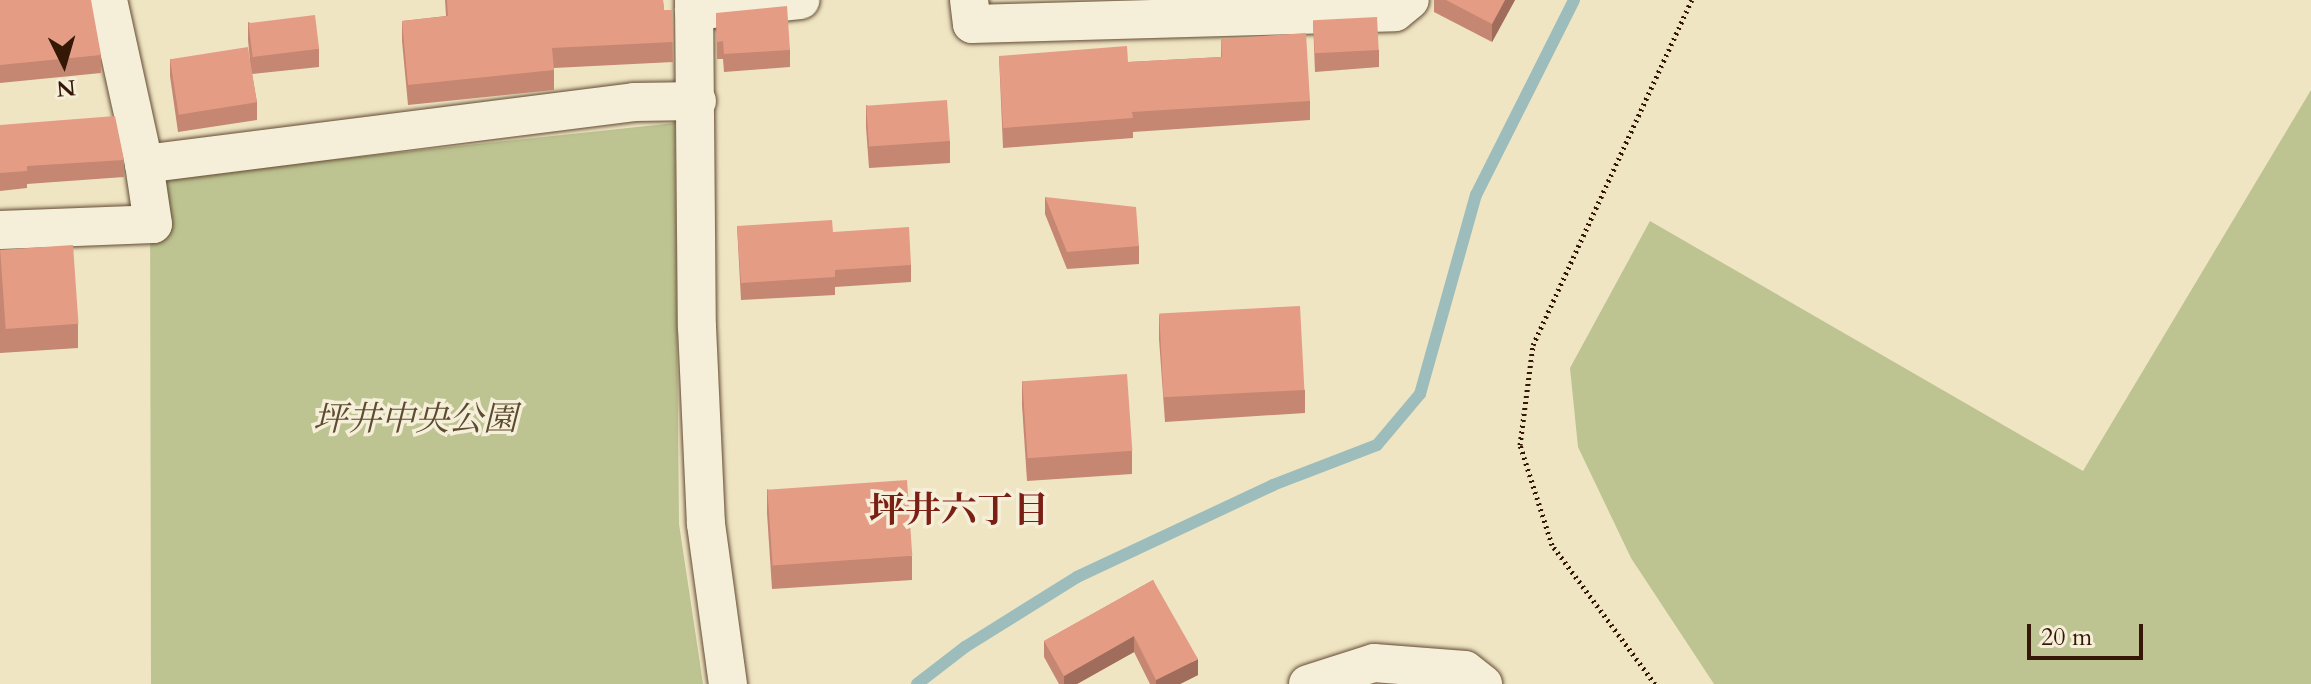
<!DOCTYPE html>
<html>
<head>
<meta charset="utf-8">
<style>
	body { margin:0 }
	#map { position:relative; width:2311px; height:684px; overflow:hidden; background:#efe5c3; font-family:Cardo,"Noto Serif JP",serif }
	div>[style] { position:absolute }
	[style*='--x'] { left:calc(var(--x)*1px); top:calc(var(--y)*1px); width:calc(var(--w)*1px); rotate:calc(var(--a)*1deg) }
	.green>* { inset:0; background:#bdc391 }
	.stream>* { height:12px; margin:-6px; padding:0 6px; transform-origin:6px; border-radius:6px; background:#9dbdbc }
	.path>* { height:5px; margin-top:-2.5px; transform-origin:0; background:repeating-linear-gradient(90deg,#341805 0 2px,transparent 0 6px) }
	.roads { filter:drop-shadow(0 0 2px #634b34) drop-shadow(0 0 2px #634b34) }
	.minor>* { height:38px; margin:-19px; padding:0 19px; transform-origin:19px; border-radius:19px; background:#f5eed8 }
	.wall>* { inset:0; background:#c58672 }
	.shaded-wall>* { inset:0; background:#a06d5d }
	.building>* { inset:0; background:#e59c85; transform-origin:0 0 }
	span { translate:-50% -50%; white-space:nowrap; text-align:center; line-height:1.15; -webkit-text-stroke:7px #f5eed8; paint-order:stroke }
	.park-label { font-size:34px; color:#5d4b2f; font-style:italic }
	.neighbourhood-label { font-size:36px; color:#7a1f14; font-weight:700 }
	.north { position:absolute; left:24px; top:24px; width:80px; height:80px; -webkit-text-stroke:6px #f5eed8; paint-order:stroke; rotate:175deg; font-size:22px; font-weight:700; line-height:32px; text-align:center; color:#341805 }
	.north::after { content:''; display:block; margin:auto; width:28px; height:36px; background:#341805; clip-path:polygon(50% 0,100% 100%,50% 72%,0 100%) }
	.scale { position:absolute; left:2027px; top:624px; width:116px; height:36px; box-sizing:border-box; border:4px solid #341805; border-top:0; padding-left:10px; font-size:24px; line-height:28px; white-space:nowrap; color:#341805; -webkit-text-stroke:6px #f5eed8; paint-order:stroke }
</style>
</head>
<body>
<div id="map">
	<div class="green">
		<div style="clip-path:polygon(2311px 90px,2311px 684px,1714px 684px,1631px 558px,1578px 447px,1570px 368px,1650px 221px,2083px 471px)"></div>
		<div style="clip-path:polygon(675px 123px,679px 524px,703px 684px,151px 684px,150px 179px)"></div>
	</div>
	<div class="stream">
		<div style="--x:917;--y:684;--w:61;--a:-37.6"></div>
		<div style="--x:965;--y:647;--w:132;--a:-32"></div>
		<div style="--x:1077;--y:577;--w:217;--a:-25.1"></div>
		<div style="--x:1273;--y:485;--w:111;--a:-21"></div>
		<div style="--x:1377;--y:445;--w:67;--a:-49.9"></div>
		<div style="--x:1420;--y:394;--w:207;--a:-74.3"></div>
		<div style="--x:1476;--y:195;--w:218;--a:-63.3"></div>
	</div>
	<div class="path">
		<div style="--x:1655;--y:684;--w:173;--a:-126.5"></div>
		<div style="--x:1552;--y:545;--w:105;--a:-107.7"></div>
		<div style="--x:1520;--y:445;--w:101;--a:-82.6"></div>
		<div style="--x:1533;--y:345;--w:380;--a:-65.3"></div>
	</div>
	<div class="roads">
		<div class="minor">
			<div style="--x:108;--y:0;--w:168;--a:77.6"></div>
			<div style="--x:144;--y:164;--w:494;--a:-7.2"></div>
			<div style="--x:634;--y:102;--w:63;--a:-0.9"></div>
			<div style="--x:694;--y:0;--w:327;--a:89.5"></div>
			<div style="--x:697;--y:327;--w:197;--a:87.4"></div>
			<div style="--x:706;--y:524;--w:162;--a:82.2"></div>
			<div style="--x:969;--y:0;--w:24;--a:83"></div>
			<div style="--x:972;--y:24;--w:423;--a:-1.6"></div>
			<div style="--x:1395;--y:12;--w:19;--a:-39"></div>
			<div style="--x:694;--y:11;--w:107;--a:-5.9"></div>
			<div style="--x:0;--y:230;--w:153;--a:-2.2"></div>
			<div style="--x:153;--y:224;--w:61;--a:-98.5"></div>
			<div style="--x:1308;--y:684;--w:69;--a:-17.7"></div>
			<div style="--x:1374;--y:663;--w:91;--a:4.4"></div>
			<div style="--x:1465;--y:670;--w:23;--a:38"></div>
		</div>
	</div>
	<div class="wall">
		<div style="clip-path:polygon(0 0,101px 55px,101px 73px,0 83px)"></div>
		<div style="clip-path:polygon(445px 0,663px 0,664px 10px,672px 10px,673px 62px,554px 68px,554px 90px,408px 105px,402px 41px,402px 21px,446px 16px)"></div>
		<div style="clip-path:polygon(1434px 0,1515px 0,1492px 42px,1434px 12px)"></div>
		<div style="clip-path:polygon(716px 13px,790px 50px,790px 67px,724px 72px,723px 59px,717px 59px)"></div>
		<div style="clip-path:polygon(1313px 21px,1379px 50px,1379px 67px,1315px 72px)"></div>
		<div style="clip-path:polygon(248px 22px,319px 49px,319px 67px,252px 74px,257px 102px,257px 120px,178px 132px,170px 76px,170px 59px,250px 61px,248px 40px)"></div>
		<div style="clip-path:polygon(1221px 39px,1310px 101px,1310px 120px,1133px 132px,1133px 138px,1003px 148px,999px 56px,1128px 62px,1221px 57px)"></div>
		<div style="clip-path:polygon(866px 105px,950px 141px,950px 163px,869px 168px,866px 127px)"></div>
		<div style="clip-path:polygon(0 125px,124px 160px,124px 177px,27px 184px,27px 188px,0 191px)"></div>
		<div style="clip-path:polygon(1045px 197px,1139px 246px,1139px 264px,1067px 269px,1045px 214px)"></div>
		<div style="clip-path:polygon(737px 226px,833px 232px,911px 265px,911px 282px,835px 287px,835px 295px,741px 300px)"></div>
		<div style="clip-path:polygon(0 250px,78px 324px,78px 348px,0 353px)"></div>
		<div style="clip-path:polygon(1159px 315px,1305px 390px,1305px 413px,1165px 422px,1159px 339px)"></div>
		<div style="clip-path:polygon(1022px 381px,1132px 451px,1132px 474px,1027px 481px,1022px 405px)"></div>
		<div style="clip-path:polygon(767px 489px,912px 556px,912px 580px,772px 589px,767px 513px)"></div>
		<div style="clip-path:polygon(1153px 580px,1198px 675px,1180px 684px,1150px 684px,1134px 652px,1077px 684px,1059px 684px,1044px 657px,1044px 641px)"></div>
	</div>
	<div class="shaded-wall">
		<div style="clip-path:polygon(1505px 0,1515px 0,1492px 42px,1492px 24px)"></div>
		<div style="clip-path:polygon(1134px 636px,1134px 652px,1077px 684px,1064px 684px,1064px 676px)"></div>
		<div style="clip-path:polygon(1198px 659px,1198px 675px,1180px 684px,1156px 684px,1156px 680px)"></div>
	</div>
	<div class="building">
		<div style="clip-path:polygon(0 0,91px 0,101px 55px,0 65px)"></div>
		<div style="clip-path:polygon(447px 0,663px 0,664px 10px,672px 10px,673px 42px,552px 48px,554px 70px,408px 85px,402px 21px,448px 16px)"></div>
		<div style="clip-path:polygon(1446px 0,1505px 0,1492px 24px)"></div>
		<div style="clip-path:polygon(787px 6px,790px 50px,724px 54px,723px 41px,717px 42px,716px 13px)"></div>
		<div style="left:315px;top:15px;width:34px;height:67px;rotate:83deg"></div>
		<div style="left:1377px;top:17px;width:33px;height:64px;rotate:87deg"></div>
		<div style="clip-path:polygon(1306px 33px,1310px 101px,1132px 112px,1133px 118px,1003px 128px,999px 56px,1127px 46px,1128px 62px,1222px 57px,1221px 39px)"></div>
		<div style="left:248px;top:47px;width:56px;height:79px;rotate:81deg"></div>
		<div style="left:947px;top:100px;width:41px;height:81px;rotate:86deg"></div>
		<div style="clip-path:polygon(115px 116px,124px 160px,27px 166px,27px 171px,0 173px,0 125px)"></div>
		<div style="clip-path:polygon(1045px 197px,1136px 207px,1139px 246px,1067px 252px)"></div>
		<div style="clip-path:polygon(832px 220px,833px 232px,909px 227px,911px 265px,835px 270px,835px 277px,741px 283px,737px 226px)"></div>
		<div style="left:73px;top:245px;width:79px;height:73px;rotate:86deg"></div>
		<div style="left:1300px;top:306px;width:84px;height:141px;rotate:87deg"></div>
		<div style="left:1127px;top:374px;width:77px;height:105px;rotate:86deg"></div>
		<div style="left:907px;top:480px;width:76px;height:140px;rotate:86deg"></div>
		<div style="clip-path:polygon(1153px 580px,1198px 659px,1156px 680px,1134px 636px,1064px 676px,1044px 641px)"></div>
	</div>
	<div class="park-label">
		<span style="left:415px;top:420px">坪井中央公園</span>
	</div>
	<div class="neighbourhood-label">
		<span style="left:959px;top:511px">坪井六丁目</span>
	</div>
	<div class="north">N</div>
	<div class="scale">20 m</div>
</div>
</body>
</html>
